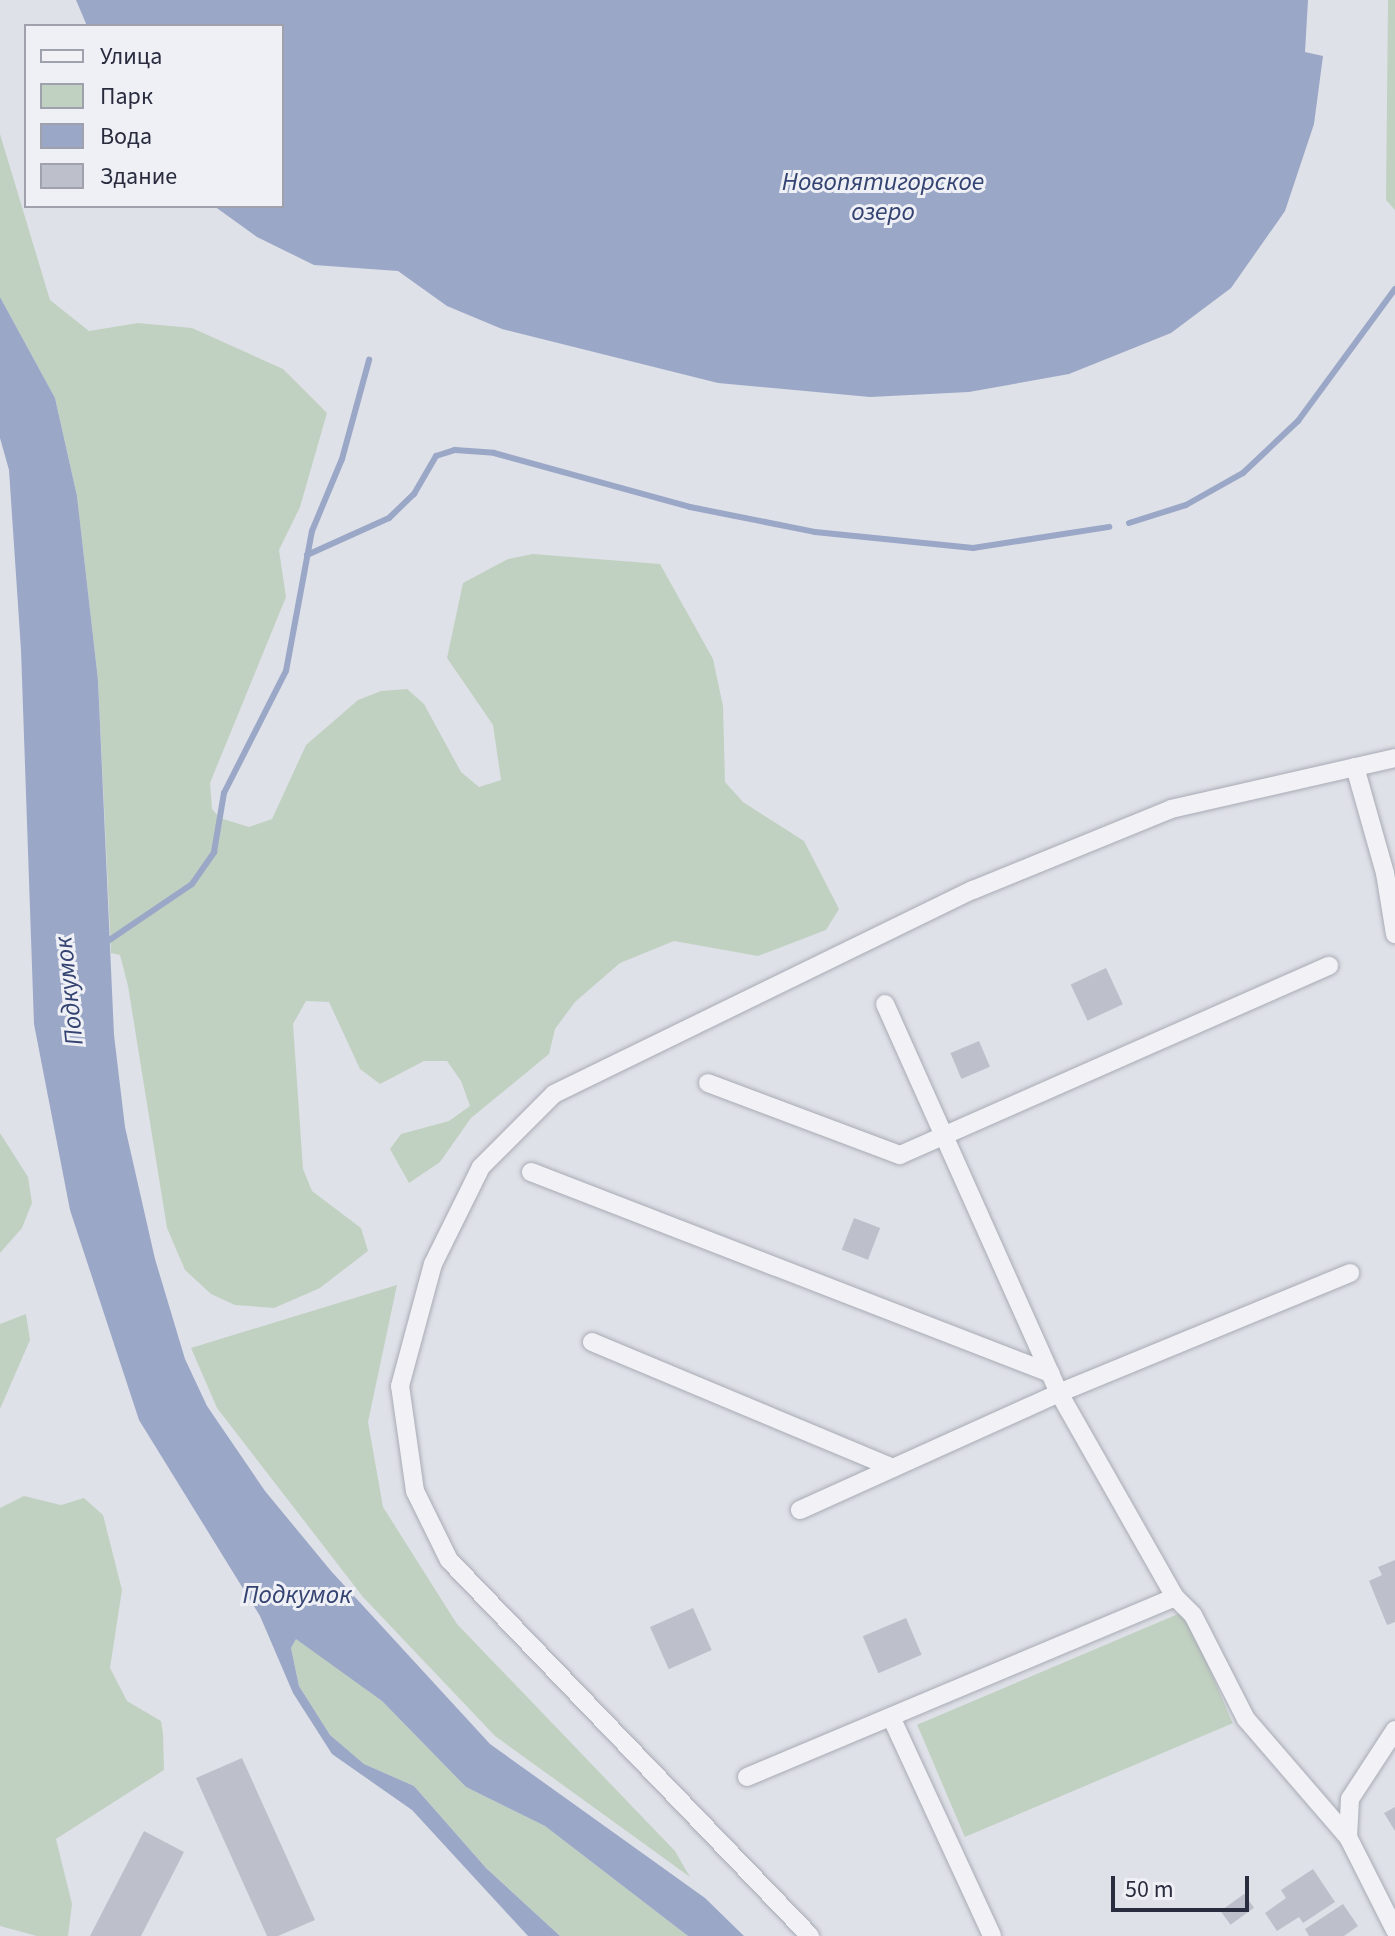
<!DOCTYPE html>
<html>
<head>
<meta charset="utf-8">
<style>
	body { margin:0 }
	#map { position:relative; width:1395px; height:1936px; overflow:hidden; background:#dfe1e8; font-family:"Source Sans 3",sans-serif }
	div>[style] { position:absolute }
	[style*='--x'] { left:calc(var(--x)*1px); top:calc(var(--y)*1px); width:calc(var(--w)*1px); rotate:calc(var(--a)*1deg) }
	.green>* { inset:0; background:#c1d1c1; transform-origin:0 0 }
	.water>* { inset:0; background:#9ba7c7 }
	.stream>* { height:6px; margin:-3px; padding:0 3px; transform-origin:3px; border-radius:3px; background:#9ba7c7 }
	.building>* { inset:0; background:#bdbfca; transform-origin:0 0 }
	.roads { filter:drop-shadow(0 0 2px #a8abb5) drop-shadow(0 0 2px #a8abb5) }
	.street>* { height:18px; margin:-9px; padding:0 9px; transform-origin:9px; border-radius:9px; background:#f2f2f6 }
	span { translate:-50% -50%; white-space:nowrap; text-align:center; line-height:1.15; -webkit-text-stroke:6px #eef0f5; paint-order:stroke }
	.water-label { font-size:26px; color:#344371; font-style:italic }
	.legend { position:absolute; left:24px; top:24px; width:260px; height:184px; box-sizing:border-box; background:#eef0f5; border:2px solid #9fa2ac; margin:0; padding:10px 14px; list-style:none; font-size:24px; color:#292c3e }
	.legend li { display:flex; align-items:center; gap:16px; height:40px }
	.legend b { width:40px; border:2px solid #9fa2ac }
	.scale { position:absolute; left:1111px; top:1876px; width:138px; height:36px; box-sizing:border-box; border:4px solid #292c3e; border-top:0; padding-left:10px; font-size:24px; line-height:28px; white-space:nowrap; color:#292c3e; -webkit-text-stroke:6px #eef0f5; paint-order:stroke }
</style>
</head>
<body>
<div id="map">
	<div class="green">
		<div style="clip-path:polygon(1388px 0,1395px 0,1395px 210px,1386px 200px)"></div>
		<div style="clip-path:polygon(0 134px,50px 300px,89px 331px,138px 323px,192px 328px,283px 369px,327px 413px,300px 507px,279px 550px,286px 597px,210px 783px,212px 809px,220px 818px,249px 827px,272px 819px,306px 745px,358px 700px,381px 691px,407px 689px,424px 704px,461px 772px,479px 787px,501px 780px,493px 725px,447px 658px,463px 583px,508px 559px,533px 554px,660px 564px,713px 659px,723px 706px,725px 782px,743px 802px,804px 841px,839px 909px,826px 930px,758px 956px,674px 941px,620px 963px,575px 1002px,555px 1029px,549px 1054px,471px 1118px,440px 1162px,409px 1183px,390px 1149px,401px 1134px,449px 1121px,470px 1106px,461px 1081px,447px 1061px,424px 1061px,380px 1084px,360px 1069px,329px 1002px,306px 1001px,293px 1024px,303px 1169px,312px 1191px,361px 1228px,368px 1251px,320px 1288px,274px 1308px,235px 1305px,211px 1294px,185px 1270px,167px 1228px,128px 986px,120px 955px,111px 953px,98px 680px,77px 496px,55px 398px,0 297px)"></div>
		<div style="clip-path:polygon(0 1133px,28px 1177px,32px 1203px,22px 1228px,0 1253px)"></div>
		<div style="clip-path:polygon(397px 1285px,368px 1422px,383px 1507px,457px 1624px,675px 1851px,690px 1877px,495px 1736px,363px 1597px,217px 1408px,191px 1348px)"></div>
		<div style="clip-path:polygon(26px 1314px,30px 1340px,0 1409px,0 1324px)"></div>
		<div style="clip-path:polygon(24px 1496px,61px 1505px,84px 1498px,103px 1515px,122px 1590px,110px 1668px,127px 1701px,161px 1721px,163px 1734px,164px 1770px,56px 1839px,72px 1904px,68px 1936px,37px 1936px,0 1926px,0 1508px)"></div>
		<div style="left:1185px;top:1611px;width:122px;height:291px;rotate:67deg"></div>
		<div style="clip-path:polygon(296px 1638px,382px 1701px,466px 1787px,545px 1826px,688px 1936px,560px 1936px,486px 1868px,414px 1786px,364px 1764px,330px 1735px,299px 1686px,291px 1648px)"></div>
	</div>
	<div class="water">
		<div style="clip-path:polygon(76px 0,1308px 0,1305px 52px,1323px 56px,1314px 124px,1285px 211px,1231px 288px,1171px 333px,1069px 374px,969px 392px,870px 397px,718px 383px,502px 329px,447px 306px,398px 271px,314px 265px,257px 237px,214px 206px,282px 206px,282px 26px,87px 26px)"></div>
		<div style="clip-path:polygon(0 297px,55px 398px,77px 496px,98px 680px,114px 1035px,125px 1127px,155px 1259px,185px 1359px,207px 1406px,265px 1491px,331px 1571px,490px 1744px,705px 1898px,744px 1936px,688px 1936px,545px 1826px,466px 1787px,382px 1701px,296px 1639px,291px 1648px,299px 1686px,330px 1735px,364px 1764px,414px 1786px,486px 1868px,560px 1936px,528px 1936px,412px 1810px,332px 1754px,293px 1693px,260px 1616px,139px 1420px,70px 1210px,34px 1024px,21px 650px,9px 470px,0 438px)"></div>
	</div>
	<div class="stream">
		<div style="--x:1129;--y:523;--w:60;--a:-17.5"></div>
		<div style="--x:1186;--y:505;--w:65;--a:-29.3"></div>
		<div style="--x:1243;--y:473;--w:76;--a:-43.4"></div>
		<div style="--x:1298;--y:421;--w:164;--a:-53.7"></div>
		<div style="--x:307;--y:555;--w:90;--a:-24.3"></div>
		<div style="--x:389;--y:518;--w:35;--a:-44"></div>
		<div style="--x:414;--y:494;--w:44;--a:-59.9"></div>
		<div style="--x:436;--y:456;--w:20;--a:-18"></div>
		<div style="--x:455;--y:450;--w:39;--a:4"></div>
		<div style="--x:494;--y:453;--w:203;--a:15.4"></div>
		<div style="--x:690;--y:507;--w:127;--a:11.3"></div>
		<div style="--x:815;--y:532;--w:159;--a:5.8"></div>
		<div style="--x:973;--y:548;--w:138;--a:-8.8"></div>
		<div style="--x:105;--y:943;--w:105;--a:-34.1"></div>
		<div style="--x:192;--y:884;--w:39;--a:-55"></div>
		<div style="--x:214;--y:852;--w:60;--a:-80.4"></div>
		<div style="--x:224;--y:793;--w:137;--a:-63.1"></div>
		<div style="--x:286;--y:671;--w:142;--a:-79.5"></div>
		<div style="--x:312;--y:531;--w:78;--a:-67.4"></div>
		<div style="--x:342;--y:459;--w:103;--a:-74.7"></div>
	</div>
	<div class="building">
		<div style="left:1106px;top:968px;width:40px;height:39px;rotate:65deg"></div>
		<div style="left:979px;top:1041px;width:28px;height:31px;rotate:67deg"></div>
		<div style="left:854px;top:1218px;width:28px;height:34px;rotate:21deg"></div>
		<div style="clip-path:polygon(1395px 1560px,1395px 1622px,1387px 1625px,1369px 1581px,1382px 1575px,1378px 1567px)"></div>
		<div style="left:693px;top:1608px;width:46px;height:47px;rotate:66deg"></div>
		<div style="left:906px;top:1618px;width:40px;height:47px;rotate:67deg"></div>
		<div style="clip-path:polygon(242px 1758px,315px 1920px,278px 1936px,267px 1936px,196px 1778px)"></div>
		<div style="clip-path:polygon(1395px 1807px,1395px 1831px,1384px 1813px)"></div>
		<div style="clip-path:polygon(144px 1831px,184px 1852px,141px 1936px,90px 1936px)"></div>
		<div style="clip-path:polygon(1313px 1869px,1335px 1902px,1303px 1923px,1299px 1917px,1277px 1931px,1265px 1913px,1286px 1898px,1281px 1890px)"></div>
		<div style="left:1244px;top:1894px;width:17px;height:29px;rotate:54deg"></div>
		<div style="clip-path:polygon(1343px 1904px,1358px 1926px,1344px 1936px,1309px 1936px,1305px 1929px)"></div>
	</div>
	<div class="roads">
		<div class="street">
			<div style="--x:1355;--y:767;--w:110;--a:74.2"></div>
			<div style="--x:1385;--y:873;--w:62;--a:80.7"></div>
			<div style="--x:885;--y:1004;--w:426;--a:65.9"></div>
			<div style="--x:1059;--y:1393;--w:235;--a:60.4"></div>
			<div style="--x:708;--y:1083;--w:205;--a:20.6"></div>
			<div style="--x:900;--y:1155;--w:469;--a:-23.8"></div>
			<div style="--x:531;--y:1172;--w:557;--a:21.17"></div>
			<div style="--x:592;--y:1342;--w:326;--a:22.7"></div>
			<div style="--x:800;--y:1510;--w:284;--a:-24.3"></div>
			<div style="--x:1059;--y:1393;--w:315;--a:-22.4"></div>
			<div style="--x:891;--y:1717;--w:241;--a:65.2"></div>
			<div style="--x:1395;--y:1730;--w:82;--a:123.1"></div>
			<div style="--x:1350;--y:1799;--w:38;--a:93"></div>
			<div style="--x:1348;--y:1837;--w:104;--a:63.2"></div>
			<div style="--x:747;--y:1777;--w:464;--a:-22.8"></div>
			<div style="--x:1175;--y:1597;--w:25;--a:45"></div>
			<div style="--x:1193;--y:1615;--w:117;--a:63"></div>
			<div style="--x:1246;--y:1719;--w:156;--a:49.2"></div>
			<div style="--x:810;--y:1936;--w:521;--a:-133.83"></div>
			<div style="--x:449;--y:1560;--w:77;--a:-116.2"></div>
			<div style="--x:415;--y:1491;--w:106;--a:-98.1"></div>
			<div style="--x:400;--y:1386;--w:126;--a:-74.9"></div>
			<div style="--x:433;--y:1264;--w:108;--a:-63.7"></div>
			<div style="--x:481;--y:1167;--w:103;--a:-45"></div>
			<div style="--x:554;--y:1094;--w:466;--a:-26"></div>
			<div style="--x:973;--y:890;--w:214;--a:-22.2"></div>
			<div style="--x:1171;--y:809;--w:230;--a:-12.8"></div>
		</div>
	</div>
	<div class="water-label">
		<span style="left:883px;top:197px">Новопятигорское<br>озеро</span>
		<span style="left:69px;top:991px;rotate:-96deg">Подкумок</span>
		<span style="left:297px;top:1595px">Подкумок</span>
	</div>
	<ul class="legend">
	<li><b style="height:10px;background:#f2f2f6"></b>Улица</li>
	<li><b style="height:22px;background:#c1d1c1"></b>Парк</li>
	<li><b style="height:22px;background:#9ba7c7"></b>Вода</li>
	<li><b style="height:22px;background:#bdbfca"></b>Здание</li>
	</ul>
	<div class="scale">50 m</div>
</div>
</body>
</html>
